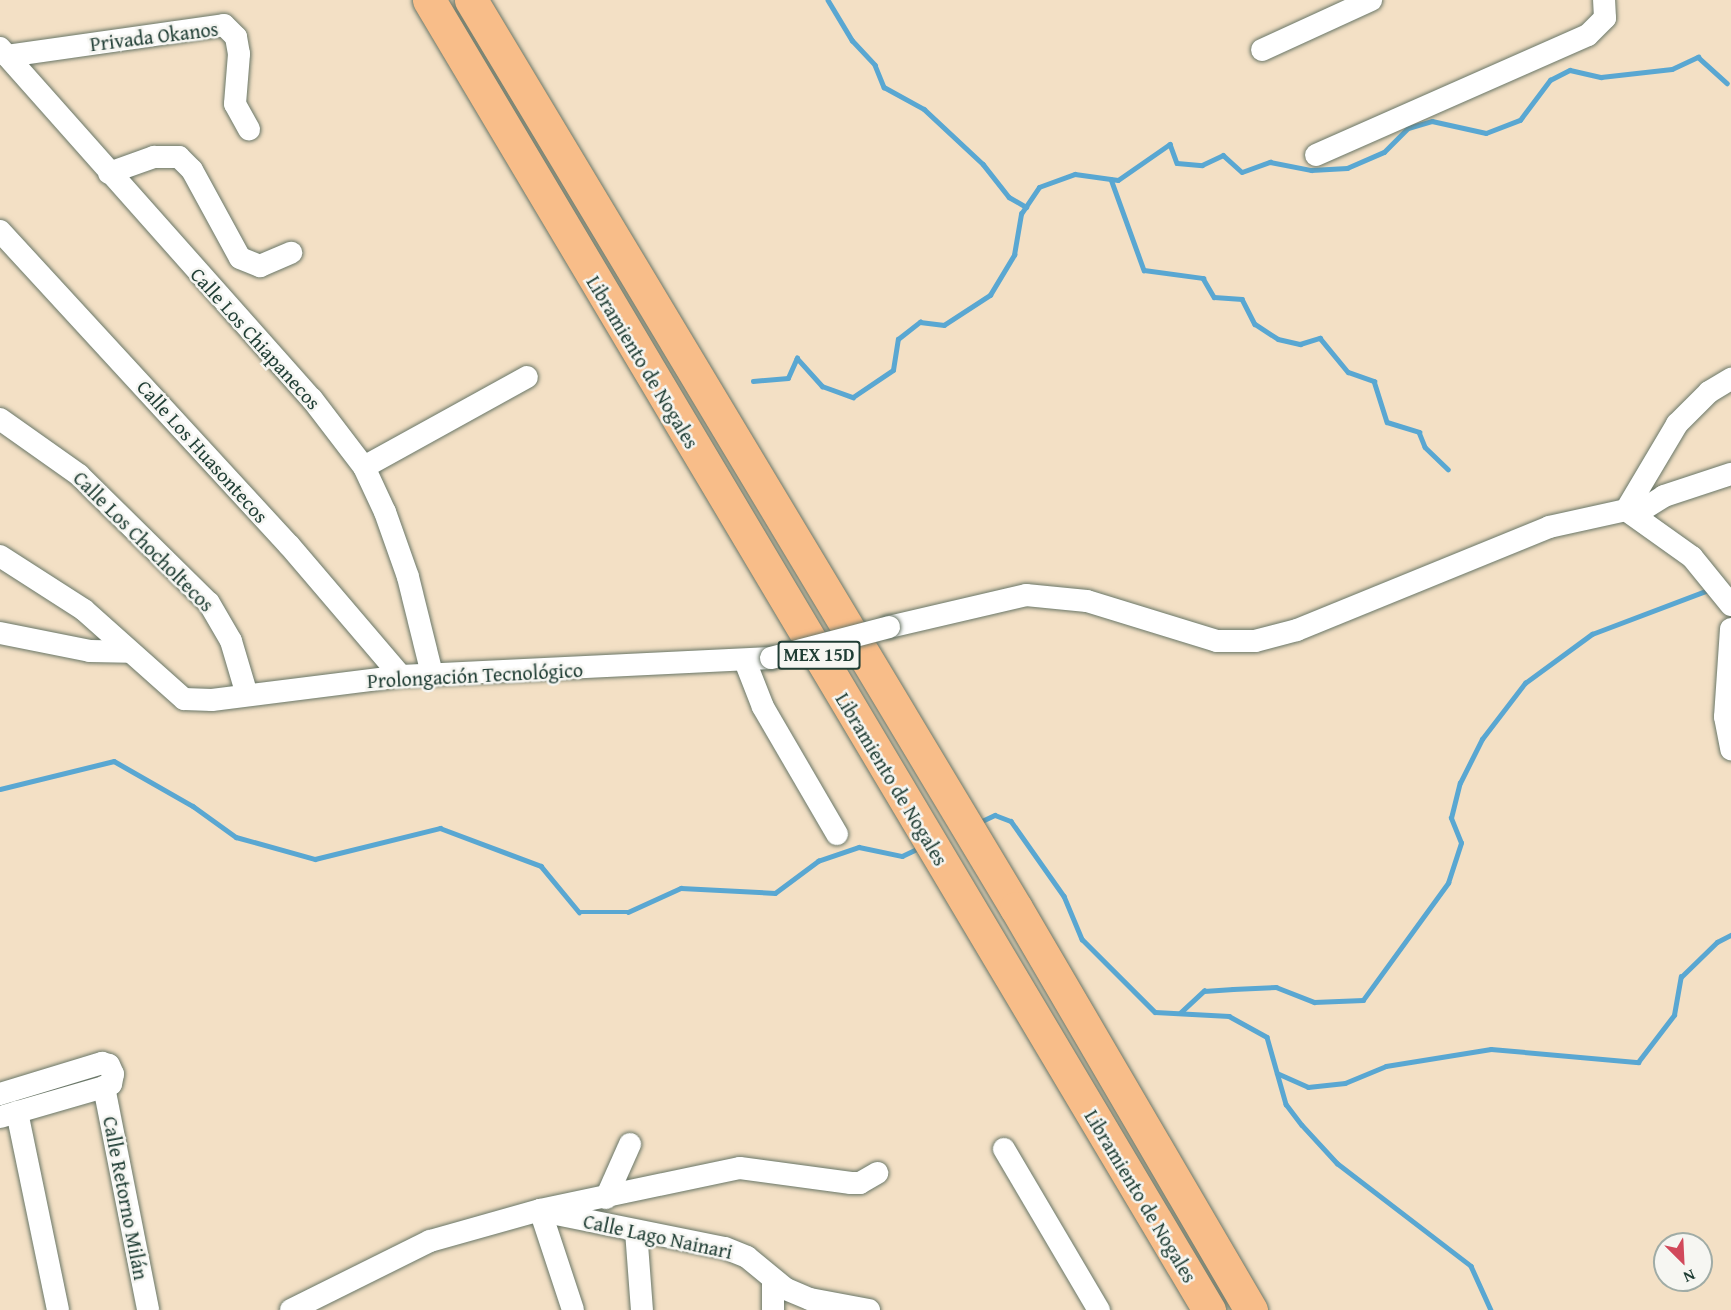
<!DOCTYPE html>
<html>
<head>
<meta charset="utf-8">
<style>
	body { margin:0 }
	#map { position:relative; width:1731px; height:1310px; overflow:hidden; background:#f3e0c5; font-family:"Gentium Book Plus",serif }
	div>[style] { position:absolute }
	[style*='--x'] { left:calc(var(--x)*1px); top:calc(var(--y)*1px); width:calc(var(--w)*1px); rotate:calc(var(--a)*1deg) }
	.stream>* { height:4.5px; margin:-2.25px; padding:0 2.25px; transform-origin:2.25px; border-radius:2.25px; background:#59a7d2 }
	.roads { filter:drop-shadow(0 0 2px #697667) drop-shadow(0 0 2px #697667) }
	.minor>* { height:22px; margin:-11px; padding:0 11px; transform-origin:11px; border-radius:11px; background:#fff }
	.highway>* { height:33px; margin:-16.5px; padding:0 16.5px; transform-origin:16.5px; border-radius:16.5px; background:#f8bd89 }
	.bridges { filter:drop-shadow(0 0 2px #697667) drop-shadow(0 0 2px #697667) }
	.minor-bridge>* { height:22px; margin:-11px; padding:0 11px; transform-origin:11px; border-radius:11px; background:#fff }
	span { translate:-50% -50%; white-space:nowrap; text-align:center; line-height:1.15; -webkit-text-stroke:5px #f6f6f2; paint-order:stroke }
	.shield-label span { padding:2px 4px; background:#f6f6f2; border:2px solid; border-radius:4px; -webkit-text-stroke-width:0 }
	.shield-label { font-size:18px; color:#1f3d34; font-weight:700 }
	.street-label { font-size:20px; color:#1f3d34 }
	.north { position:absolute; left:1653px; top:1232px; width:60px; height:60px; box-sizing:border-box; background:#f6f6f2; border:2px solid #a0aca6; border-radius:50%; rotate:156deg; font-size:16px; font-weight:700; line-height:24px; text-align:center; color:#1f3d34 }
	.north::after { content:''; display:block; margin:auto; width:21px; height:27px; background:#d1495b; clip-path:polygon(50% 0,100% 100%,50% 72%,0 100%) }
</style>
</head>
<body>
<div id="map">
	<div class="stream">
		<div style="--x:828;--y:0;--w:47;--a:59"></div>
		<div style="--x:852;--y:40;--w:34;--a:47"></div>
		<div style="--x:875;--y:65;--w:24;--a:68"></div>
		<div style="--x:884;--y:87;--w:46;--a:28.8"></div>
		<div style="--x:924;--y:109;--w:81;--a:43"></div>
		<div style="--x:983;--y:164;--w:42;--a:51.8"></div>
		<div style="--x:1009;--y:197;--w:20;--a:30"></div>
		<div style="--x:1111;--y:179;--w:97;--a:70.1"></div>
		<div style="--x:1144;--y:270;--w:60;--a:7.7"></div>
		<div style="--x:1203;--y:278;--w:22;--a:60"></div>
		<div style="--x:1214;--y:297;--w:28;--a:4"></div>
		<div style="--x:1242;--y:299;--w:28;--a:63"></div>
		<div style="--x:1255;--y:324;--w:27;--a:33"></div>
		<div style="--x:1278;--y:339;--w:23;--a:13"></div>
		<div style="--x:1300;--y:344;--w:21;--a:-17"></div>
		<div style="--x:1320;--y:338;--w:44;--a:50.5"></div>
		<div style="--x:1348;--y:372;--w:28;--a:19"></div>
		<div style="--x:1374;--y:381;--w:43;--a:72.4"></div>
		<div style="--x:1387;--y:422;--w:34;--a:17"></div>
		<div style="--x:1419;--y:432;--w:16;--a:68"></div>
		<div style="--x:1425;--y:447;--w:32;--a:44"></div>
		<div style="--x:753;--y:381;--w:35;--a:-5"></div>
		<div style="--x:788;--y:378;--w:22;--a:-66"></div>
		<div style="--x:797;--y:358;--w:38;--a:48"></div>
		<div style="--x:822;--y:386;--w:33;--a:20"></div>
		<div style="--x:853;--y:397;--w:48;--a:-34"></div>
		<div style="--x:893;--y:370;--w:31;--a:-81"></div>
		<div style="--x:898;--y:339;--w:28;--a:-38"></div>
		<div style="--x:920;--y:322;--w:24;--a:7"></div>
		<div style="--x:944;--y:325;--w:55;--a:-33.1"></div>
		<div style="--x:990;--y:295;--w:47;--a:-59"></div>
		<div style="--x:1014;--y:255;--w:42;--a:-80.3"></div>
		<div style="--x:1021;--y:214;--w:32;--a:-56"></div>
		<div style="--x:1039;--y:187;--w:38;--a:-20"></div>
		<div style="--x:1075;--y:174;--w:43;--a:7.9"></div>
		<div style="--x:1118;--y:180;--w:63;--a:-34.7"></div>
		<div style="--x:1170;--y:144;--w:20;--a:70"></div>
		<div style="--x:1177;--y:163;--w:25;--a:5"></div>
		<div style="--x:1202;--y:165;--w:23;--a:-25"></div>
		<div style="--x:1223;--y:155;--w:25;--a:42"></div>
		<div style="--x:1242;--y:172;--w:30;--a:-20"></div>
		<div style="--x:1270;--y:162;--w:42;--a:11"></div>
		<div style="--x:1311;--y:170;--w:36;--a:-3"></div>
		<div style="--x:1347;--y:168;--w:40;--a:-23.4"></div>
		<div style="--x:1384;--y:152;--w:34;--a:-45"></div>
		<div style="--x:1408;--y:128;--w:25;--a:-16"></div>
		<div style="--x:1432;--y:121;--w:55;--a:12.5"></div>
		<div style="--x:1486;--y:133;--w:36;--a:-21"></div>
		<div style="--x:1520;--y:120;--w:50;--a:-53.1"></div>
		<div style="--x:1550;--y:80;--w:22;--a:-27"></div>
		<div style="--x:1570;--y:70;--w:32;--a:13"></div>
		<div style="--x:1601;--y:77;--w:71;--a:-6.4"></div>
		<div style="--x:1672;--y:69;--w:29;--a:-25"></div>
		<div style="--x:1698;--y:57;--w:39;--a:42"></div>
		<div style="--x:0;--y:789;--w:117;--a:-13.8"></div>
		<div style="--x:114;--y:761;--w:91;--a:29.7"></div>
		<div style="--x:193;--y:806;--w:53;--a:35.8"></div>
		<div style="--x:236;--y:837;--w:82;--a:15.6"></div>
		<div style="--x:315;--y:859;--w:129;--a:-13.9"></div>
		<div style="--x:440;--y:828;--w:108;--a:20.6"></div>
		<div style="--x:541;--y:866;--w:60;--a:50.4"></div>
		<div style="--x:579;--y:912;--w:49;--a:0"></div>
		<div style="--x:628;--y:912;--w:58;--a:-24.4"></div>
		<div style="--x:681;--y:888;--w:94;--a:3"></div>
		<div style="--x:775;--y:893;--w:54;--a:-36.7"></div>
		<div style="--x:818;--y:861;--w:43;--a:-18.9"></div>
		<div style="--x:859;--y:847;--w:44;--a:11.8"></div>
		<div style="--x:902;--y:856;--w:14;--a:-25"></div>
		<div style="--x:982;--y:821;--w:14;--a:-25"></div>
		<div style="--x:995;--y:815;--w:17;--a:21"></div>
		<div style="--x:1011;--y:821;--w:92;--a:54.8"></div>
		<div style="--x:1064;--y:896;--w:47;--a:67.3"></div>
		<div style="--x:1082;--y:939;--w:103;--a:45"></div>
		<div style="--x:1155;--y:1012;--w:74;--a:3.1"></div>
		<div style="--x:1229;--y:1016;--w:43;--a:28.9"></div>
		<div style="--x:1267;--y:1037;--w:70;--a:74.2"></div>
		<div style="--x:1286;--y:1104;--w:26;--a:53"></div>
		<div style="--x:1302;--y:1125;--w:52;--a:47.4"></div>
		<div style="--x:1337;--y:1163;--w:169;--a:37.5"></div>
		<div style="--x:1471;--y:1266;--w:48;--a:65.6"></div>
		<div style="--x:1180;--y:1013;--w:33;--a:-43"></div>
		<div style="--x:1204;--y:991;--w:29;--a:-4"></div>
		<div style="--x:1233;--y:989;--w:43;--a:-2.7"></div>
		<div style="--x:1276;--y:987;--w:41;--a:21.5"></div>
		<div style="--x:1314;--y:1002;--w:49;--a:-2.3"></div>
		<div style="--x:1363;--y:1000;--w:145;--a:-54"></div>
		<div style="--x:1448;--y:883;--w:42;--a:-72"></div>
		<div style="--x:1461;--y:843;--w:27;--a:-112"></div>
		<div style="--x:1451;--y:818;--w:36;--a:-76"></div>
		<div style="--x:1460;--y:783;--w:49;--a:-63.4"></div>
		<div style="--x:1482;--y:739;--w:71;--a:-52.5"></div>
		<div style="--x:1525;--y:683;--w:83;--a:-36.2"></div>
		<div style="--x:1592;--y:634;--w:127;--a:-20.7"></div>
		<div style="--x:1277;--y:1073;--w:34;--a:24"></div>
		<div style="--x:1308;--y:1087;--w:37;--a:-6"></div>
		<div style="--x:1345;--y:1083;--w:44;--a:-22.5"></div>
		<div style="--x:1386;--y:1066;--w:106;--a:-9.2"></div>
		<div style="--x:1491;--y:1049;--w:148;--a:5.1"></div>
		<div style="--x:1638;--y:1062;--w:59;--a:-52.5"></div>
		<div style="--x:1674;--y:1015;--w:39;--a:-80"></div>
		<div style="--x:1681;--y:977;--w:50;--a:-44.2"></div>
		<div style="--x:1717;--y:942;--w:16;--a:-27"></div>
	</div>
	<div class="roads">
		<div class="minor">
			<div style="--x:0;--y:48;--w:470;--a:48.4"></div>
			<div style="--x:312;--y:399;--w:86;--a:52.6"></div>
			<div style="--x:364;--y:467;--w:50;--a:65"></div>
			<div style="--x:385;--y:512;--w:69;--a:70.5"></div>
			<div style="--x:408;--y:577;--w:100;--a:76.1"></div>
			<div style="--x:1262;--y:50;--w:120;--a:-24.6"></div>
			<div style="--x:7;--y:56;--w:219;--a:-8.1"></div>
			<div style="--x:224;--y:25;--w:17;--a:45"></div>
			<div style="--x:236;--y:37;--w:17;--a:80"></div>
			<div style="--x:239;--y:54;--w:50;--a:94.6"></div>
			<div style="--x:235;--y:104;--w:29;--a:61"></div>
			<div style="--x:1316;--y:155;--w:297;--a:-23.8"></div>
			<div style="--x:1588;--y:35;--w:24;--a:-45"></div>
			<div style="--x:1605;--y:18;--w:18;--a:-93"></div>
			<div style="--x:109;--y:173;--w:48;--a:-19.6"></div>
			<div style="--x:154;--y:157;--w:25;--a:0"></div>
			<div style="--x:179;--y:157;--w:18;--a:45"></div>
			<div style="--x:192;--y:170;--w:100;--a:61.4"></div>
			<div style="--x:240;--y:258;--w:22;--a:22"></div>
			<div style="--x:260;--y:266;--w:34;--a:-23"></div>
			<div style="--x:0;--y:231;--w:427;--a:47.4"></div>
			<div style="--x:289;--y:545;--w:172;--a:49.5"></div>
			<div style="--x:0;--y:419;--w:97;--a:35.3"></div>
			<div style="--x:79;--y:475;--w:182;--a:44.6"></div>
			<div style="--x:209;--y:603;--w:44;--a:59.9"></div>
			<div style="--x:231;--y:641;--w:56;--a:73.5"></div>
			<div style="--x:364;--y:467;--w:186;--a:-28.9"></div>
			<div style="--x:1626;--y:510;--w:100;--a:-59.3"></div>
			<div style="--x:1677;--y:424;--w:45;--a:-45"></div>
			<div style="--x:1709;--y:392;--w:26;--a:-31"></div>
			<div style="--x:1634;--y:515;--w:36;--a:-32"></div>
			<div style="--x:1664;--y:496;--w:71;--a:-18.2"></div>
			<div style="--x:0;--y:556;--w:100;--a:32.7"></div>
			<div style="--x:84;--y:610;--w:134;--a:41.7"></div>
			<div style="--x:184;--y:699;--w:28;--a:2"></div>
			<div style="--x:212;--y:700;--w:191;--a:-7.2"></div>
			<div style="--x:401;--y:676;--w:370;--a:-2.8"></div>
			<div style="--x:889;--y:627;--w:141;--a:-13.1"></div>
			<div style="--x:1026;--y:595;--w:61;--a:5.6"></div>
			<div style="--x:1087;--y:601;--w:136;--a:17.1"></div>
			<div style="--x:1217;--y:641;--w:38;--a:0"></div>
			<div style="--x:1255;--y:641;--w:43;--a:-14.7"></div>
			<div style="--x:1297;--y:630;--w:272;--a:-22.2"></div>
			<div style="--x:1549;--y:527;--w:79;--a:-12.4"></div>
			<div style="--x:1626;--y:510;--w:81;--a:35.5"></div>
			<div style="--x:1692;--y:557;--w:62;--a:50.9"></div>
			<div style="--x:1731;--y:629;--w:88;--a:93.9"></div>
			<div style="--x:1725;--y:717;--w:33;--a:79"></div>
			<div style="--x:0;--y:633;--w:92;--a:11.3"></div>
			<div style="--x:90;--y:651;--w:39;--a:1"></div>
			<div style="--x:745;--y:661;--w:49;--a:68.6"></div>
			<div style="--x:763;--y:707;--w:147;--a:59.8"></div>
			<div style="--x:104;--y:1087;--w:227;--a:78.8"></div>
			<div style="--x:0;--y:1094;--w:107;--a:-16.9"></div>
			<div style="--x:102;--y:1063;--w:7;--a:16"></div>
			<div style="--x:109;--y:1065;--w:10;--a:66"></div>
			<div style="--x:113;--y:1074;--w:10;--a:101"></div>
			<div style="--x:111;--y:1084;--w:8;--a:157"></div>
			<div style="--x:104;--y:1087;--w:108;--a:163.9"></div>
			<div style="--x:17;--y:1112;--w:202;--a:78.3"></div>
			<div style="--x:1004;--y:1149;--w:187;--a:59.5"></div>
			<div style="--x:606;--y:1198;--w:59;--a:-66"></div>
			<div style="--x:540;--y:1210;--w:105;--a:71.7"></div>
			<div style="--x:551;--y:1213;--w:177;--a:11.4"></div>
			<div style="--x:725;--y:1248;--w:24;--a:22"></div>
			<div style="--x:747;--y:1257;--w:50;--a:39.4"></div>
			<div style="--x:786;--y:1289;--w:26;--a:23"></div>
			<div style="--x:810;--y:1299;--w:60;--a:10.6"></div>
			<div style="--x:636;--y:1231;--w:79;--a:85.7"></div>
			<div style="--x:291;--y:1310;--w:155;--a:-26.4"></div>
			<div style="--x:430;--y:1241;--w:114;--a:-15.7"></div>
			<div style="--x:540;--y:1210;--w:204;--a:-11.9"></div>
			<div style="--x:740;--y:1168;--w:112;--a:7.7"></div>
			<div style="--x:851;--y:1183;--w:9;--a:0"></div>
			<div style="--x:860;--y:1183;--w:20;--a:-30"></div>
			<div style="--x:773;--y:1310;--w:30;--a:-90"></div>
		</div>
		<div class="highway">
			<div style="--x:429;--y:0;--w:1525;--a:59.23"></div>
			<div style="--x:471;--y:0;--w:1059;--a:59.03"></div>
			<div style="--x:1016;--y:908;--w:466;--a:59.7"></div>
		</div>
	</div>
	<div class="bridges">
		<div class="minor-bridge">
			<div style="--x:771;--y:658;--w:122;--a:-14.7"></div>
		</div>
	</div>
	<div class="shield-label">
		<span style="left:819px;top:655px">MEX 15D</span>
	</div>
	<div class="street-label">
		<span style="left:154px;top:36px;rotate:-7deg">Privada Okanos</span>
		<span style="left:256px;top:338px;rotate:48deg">Calle Los Chiapanecos</span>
		<span style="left:643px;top:362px;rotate:59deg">Libramiento de Nogales</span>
		<span style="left:203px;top:451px;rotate:48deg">Calle Los Huasontecos</span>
		<span style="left:144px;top:541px;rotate:45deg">Calle Los Chocholtecos</span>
		<span style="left:475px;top:675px;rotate:-3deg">Prolongación Tecnológico</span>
		<span style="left:892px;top:779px;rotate:59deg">Libramiento de Nogales</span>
		<span style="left:1141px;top:1196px;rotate:59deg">Libramiento de Nogales</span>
		<span style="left:126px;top:1198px;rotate:79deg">Calle Retorno Milán</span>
		<span style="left:658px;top:1236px;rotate:12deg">Calle Lago Nainari</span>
	</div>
	<div class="north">N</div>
</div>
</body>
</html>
